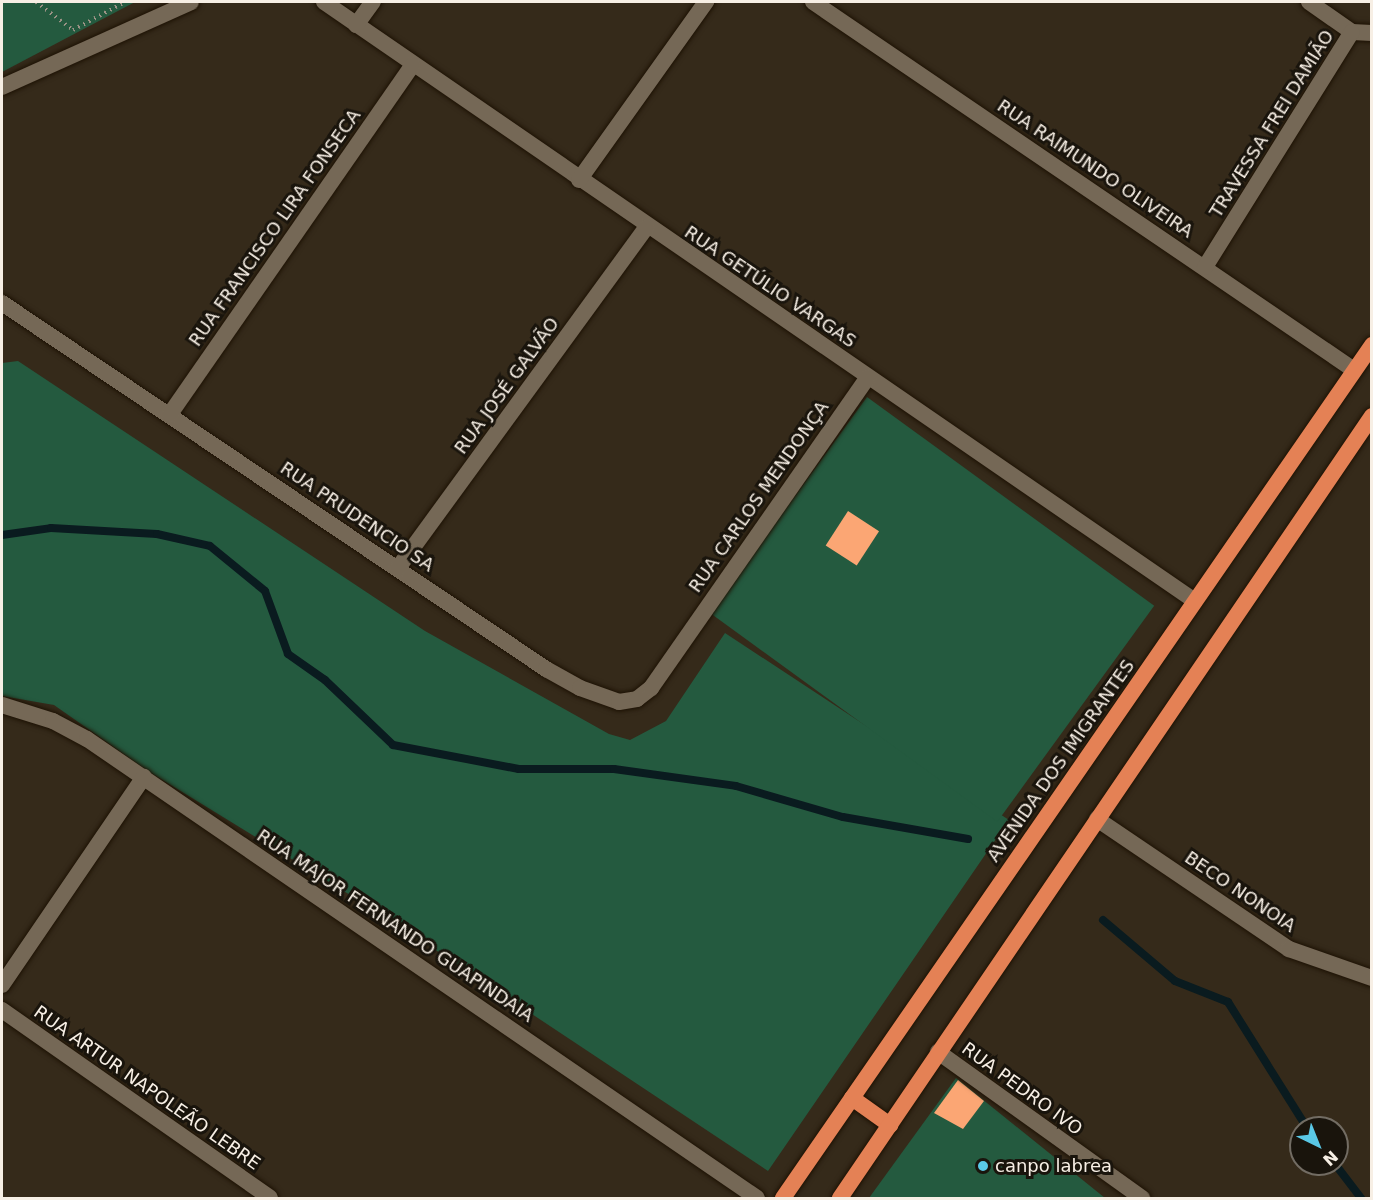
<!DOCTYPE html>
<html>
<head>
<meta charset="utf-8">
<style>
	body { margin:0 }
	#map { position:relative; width:1373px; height:1200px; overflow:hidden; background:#352a1a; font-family:"DejaVu Sans",sans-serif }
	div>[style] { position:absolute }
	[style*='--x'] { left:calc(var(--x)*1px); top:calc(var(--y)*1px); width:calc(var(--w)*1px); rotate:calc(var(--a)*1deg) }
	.green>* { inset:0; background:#245a3f; transform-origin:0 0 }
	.stream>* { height:8px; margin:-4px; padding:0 4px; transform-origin:4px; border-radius:4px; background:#0a1b1f }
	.building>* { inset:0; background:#fba674; transform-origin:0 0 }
	.path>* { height:4px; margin-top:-2px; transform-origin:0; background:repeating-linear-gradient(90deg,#9c9386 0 1.5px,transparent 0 6px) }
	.roads { filter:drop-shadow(0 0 2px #1d1204) drop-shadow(0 0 2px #1d1204) }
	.minor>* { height:16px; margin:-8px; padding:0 8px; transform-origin:8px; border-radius:8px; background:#756856 }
	.trunk>* { height:16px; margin:-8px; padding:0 8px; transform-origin:8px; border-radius:8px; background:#e48155 }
	.dots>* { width:16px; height:16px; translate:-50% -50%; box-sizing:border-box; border:3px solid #19140c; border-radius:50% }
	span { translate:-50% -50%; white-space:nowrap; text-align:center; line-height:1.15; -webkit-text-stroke:6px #19140c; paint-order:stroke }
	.street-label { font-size:18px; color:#f7efe5 }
	.poi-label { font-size:18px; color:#f7efe5 }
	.left { translate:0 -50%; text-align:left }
	.frame { position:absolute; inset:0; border:3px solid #f7efe5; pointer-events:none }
	.north { position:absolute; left:1289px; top:1116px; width:60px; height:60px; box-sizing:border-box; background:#19140c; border:2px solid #726c63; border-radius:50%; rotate:137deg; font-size:16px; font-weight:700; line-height:24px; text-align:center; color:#f7efe5 }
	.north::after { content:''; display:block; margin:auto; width:21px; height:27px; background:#5ac8e6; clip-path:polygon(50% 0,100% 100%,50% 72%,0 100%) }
</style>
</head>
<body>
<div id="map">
	<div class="green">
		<div style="clip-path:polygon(2px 2px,135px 2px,2px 72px)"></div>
		<div style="clip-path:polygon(18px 361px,425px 631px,609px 734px,630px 740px,666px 721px,725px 633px,1009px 820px,768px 1171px,386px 917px,148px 771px,54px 705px,2px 696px,2px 363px)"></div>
		<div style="left:867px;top:397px;width:355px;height:267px;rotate:36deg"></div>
		<div style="clip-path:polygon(956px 1078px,1105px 1198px,869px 1198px)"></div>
	</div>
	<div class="stream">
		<div style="--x:2;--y:535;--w:49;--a:-8.1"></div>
		<div style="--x:51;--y:528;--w:106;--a:3.2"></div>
		<div style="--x:157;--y:534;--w:54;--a:12.8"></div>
		<div style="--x:210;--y:546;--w:71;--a:39.3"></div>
		<div style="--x:265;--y:591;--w:67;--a:69.9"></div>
		<div style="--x:288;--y:654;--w:45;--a:35.1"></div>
		<div style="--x:325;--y:680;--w:94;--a:43.7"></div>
		<div style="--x:393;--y:745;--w:128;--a:10.8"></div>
		<div style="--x:519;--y:769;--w:95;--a:0"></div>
		<div style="--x:614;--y:769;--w:123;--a:7.9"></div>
		<div style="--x:736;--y:786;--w:111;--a:16.2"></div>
		<div style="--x:843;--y:817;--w:127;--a:10"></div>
		<div style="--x:1103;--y:920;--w:94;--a:40.3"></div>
		<div style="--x:1175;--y:981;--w:57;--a:21.6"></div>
		<div style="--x:1228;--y:1002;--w:149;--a:57.9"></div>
		<div style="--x:1335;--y:1164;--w:43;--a:52.6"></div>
	</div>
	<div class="building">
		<div style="left:848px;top:511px;width:37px;height:41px;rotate:33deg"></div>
		<div style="clip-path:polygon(958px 1080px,984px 1101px,963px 1129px,934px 1113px)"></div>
	</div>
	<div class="path">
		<div style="--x:36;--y:2;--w:46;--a:37.1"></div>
		<div style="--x:73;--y:30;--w:59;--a:-28.3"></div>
	</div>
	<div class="roads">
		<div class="minor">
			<div style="--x:324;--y:2;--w:1057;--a:34.52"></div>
			<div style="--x:813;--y:2;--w:654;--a:34.22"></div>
			<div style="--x:1309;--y:2;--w:52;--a:34.9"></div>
			<div style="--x:1352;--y:32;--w:20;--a:3"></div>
			<div style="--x:356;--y:25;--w:29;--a:-54"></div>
			<div style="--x:2;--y:87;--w:207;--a:-24.2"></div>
			<div style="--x:579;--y:180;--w:219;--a:-54.5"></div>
			<div style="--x:1205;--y:267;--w:277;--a:-58"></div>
			<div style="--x:2;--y:303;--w:656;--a:33.93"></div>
			<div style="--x:546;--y:669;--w:39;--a:29"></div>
			<div style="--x:580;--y:688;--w:41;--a:19.7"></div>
			<div style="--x:619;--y:702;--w:18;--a:-9"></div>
			<div style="--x:637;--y:699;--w:18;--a:-38"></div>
			<div style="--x:651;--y:688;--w:379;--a:-55.1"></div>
			<div style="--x:170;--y:414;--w:425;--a:-55.2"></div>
			<div style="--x:398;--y:568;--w:422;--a:-53.9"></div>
			<div style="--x:2;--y:705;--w:53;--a:17.4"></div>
			<div style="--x:53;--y:721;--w:38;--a:28"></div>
			<div style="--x:87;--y:739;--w:812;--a:34.41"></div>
			<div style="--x:1097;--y:819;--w:232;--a:34.1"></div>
			<div style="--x:1289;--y:949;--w:88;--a:19.3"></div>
			<div style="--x:2;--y:985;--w:252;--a:-55.7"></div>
			<div style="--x:2;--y:1010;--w:327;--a:35"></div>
			<div style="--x:938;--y:1052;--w:251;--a:35.6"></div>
		</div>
		<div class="trunk">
			<div style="--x:852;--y:1098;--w:47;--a:35.4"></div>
			<div style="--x:783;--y:1198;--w:1037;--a:-55.37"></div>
			<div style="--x:840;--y:1198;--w:946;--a:-55.77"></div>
		</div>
	</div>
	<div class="dots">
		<div style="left:983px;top:1166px;background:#5ac8e6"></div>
	</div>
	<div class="street-label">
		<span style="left:1272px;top:124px;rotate:-58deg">TRAVESSA FREI DAMIÃO</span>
		<span style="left:1095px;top:169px;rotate:34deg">RUA RAIMUNDO OLIVEIRA</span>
		<span style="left:275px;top:228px;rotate:-55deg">RUA FRANCISCO LIRA FONSECA</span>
		<span style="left:770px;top:287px;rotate:34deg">RUA GETÚLIO VARGAS</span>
		<span style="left:507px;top:386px;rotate:-54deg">RUA JOSÉ GALVÃO</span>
		<span style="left:759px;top:497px;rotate:-55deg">RUA CARLOS MENDONÇA</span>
		<span style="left:357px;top:517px;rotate:34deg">RUA PRUDENCIO SA</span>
		<span style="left:1061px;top:761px;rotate:-55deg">AVENIDA DOS IMIGRANTES</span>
		<span style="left:1240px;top:892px;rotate:34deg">BECO NONOIA</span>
		<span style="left:395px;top:926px;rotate:34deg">RUA MAJOR FERNANDO GUAPINDAIA</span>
		<span style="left:147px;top:1088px;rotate:35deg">RUA ARTUR NAPOLEÃO LEBRE</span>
		<span style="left:1022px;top:1089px;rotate:36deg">RUA PEDRO IVO</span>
	</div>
	<div class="poi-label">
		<span class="left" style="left:995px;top:1166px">canpo labrea</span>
	</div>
	<div class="frame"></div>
	<div class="north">N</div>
</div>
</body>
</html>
